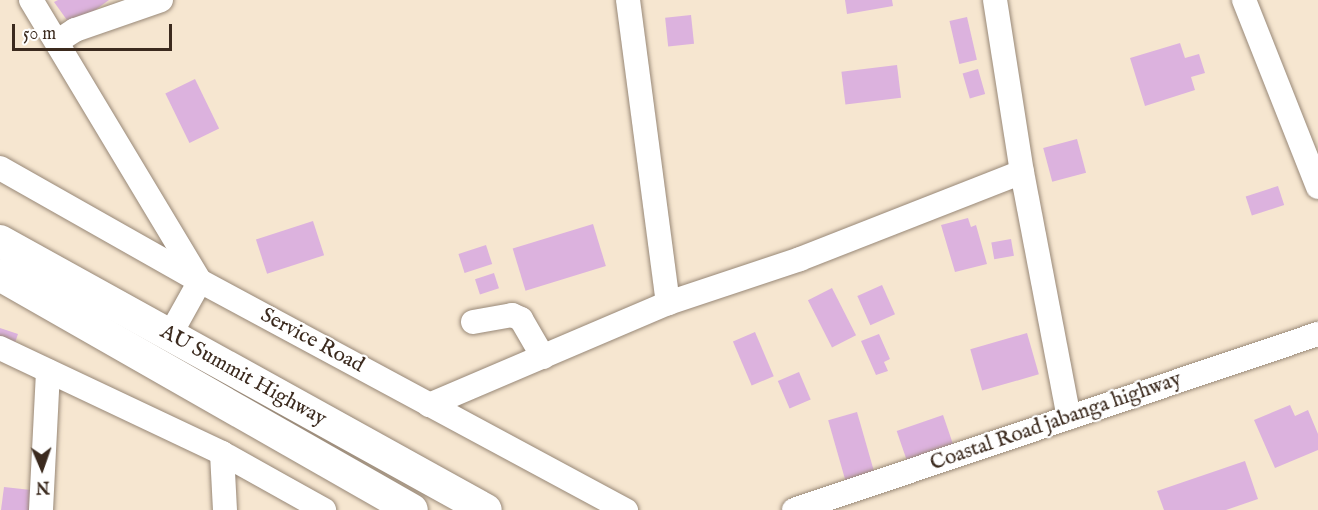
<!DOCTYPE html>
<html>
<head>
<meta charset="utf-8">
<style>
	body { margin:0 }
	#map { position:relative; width:1318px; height:510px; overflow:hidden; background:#f6e6d0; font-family:"IM FELL English",serif }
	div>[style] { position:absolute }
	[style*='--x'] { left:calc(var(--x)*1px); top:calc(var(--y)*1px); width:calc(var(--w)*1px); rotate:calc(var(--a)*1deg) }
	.building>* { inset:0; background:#dcb2de; transform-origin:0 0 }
	.roads { filter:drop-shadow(0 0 2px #988877) drop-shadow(0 0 2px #988877) }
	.minor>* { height:24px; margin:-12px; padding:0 12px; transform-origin:12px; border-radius:12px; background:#fff }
	.major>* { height:32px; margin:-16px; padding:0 16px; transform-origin:16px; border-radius:16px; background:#fff }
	span { translate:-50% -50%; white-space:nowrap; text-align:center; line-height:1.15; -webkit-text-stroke:4.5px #fff; paint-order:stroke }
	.street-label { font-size:21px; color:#3b2a1e }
	.north { position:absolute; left:12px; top:438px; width:60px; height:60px; -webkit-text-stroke:4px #fff; paint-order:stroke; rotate:178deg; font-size:16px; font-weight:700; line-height:24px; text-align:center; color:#3b2a1e }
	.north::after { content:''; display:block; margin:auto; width:21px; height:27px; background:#3b2a1e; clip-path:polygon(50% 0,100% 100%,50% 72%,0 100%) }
	.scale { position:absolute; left:12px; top:24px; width:160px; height:27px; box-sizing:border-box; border:3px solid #3b2a1e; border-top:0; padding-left:8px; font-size:18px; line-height:21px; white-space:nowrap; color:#3b2a1e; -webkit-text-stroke:4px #fff; paint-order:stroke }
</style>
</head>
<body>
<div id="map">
	<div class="building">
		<div style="clip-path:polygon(58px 0,109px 0,72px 27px,54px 2px)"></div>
		<div style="clip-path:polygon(845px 0,892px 0,893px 6px,847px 14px)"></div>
		<div style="left:691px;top:15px;width:29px;height:26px;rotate:84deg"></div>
		<div style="left:967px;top:17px;width:44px;height:18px;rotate:77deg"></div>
		<div style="clip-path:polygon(1180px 43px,1185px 58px,1199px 54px,1205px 73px,1191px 77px,1195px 90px,1145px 106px,1130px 58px)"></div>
		<div style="left:897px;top:65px;width:33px;height:56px;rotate:83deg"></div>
		<div style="left:978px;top:69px;width:26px;height:16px;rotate:74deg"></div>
		<div style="left:195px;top:79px;width:55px;height:33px;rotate:64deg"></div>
		<div style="left:1077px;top:139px;width:35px;height:35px;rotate:75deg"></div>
		<div style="left:1278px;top:186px;width:20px;height:34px;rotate:72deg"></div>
		<div style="clip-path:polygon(968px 218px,971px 227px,976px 225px,987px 264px,955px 272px,941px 225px)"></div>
		<div style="left:313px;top:221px;width:36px;height:60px;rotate:72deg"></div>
		<div style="left:593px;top:224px;width:44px;height:84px;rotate:73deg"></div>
		<div style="left:1011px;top:239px;width:17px;height:20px;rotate:80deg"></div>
		<div style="left:486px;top:245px;width:20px;height:29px;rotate:72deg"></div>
		<div style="left:494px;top:273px;width:16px;height:20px;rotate:72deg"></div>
		<div style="left:882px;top:285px;width:32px;height:27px;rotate:66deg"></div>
		<div style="left:832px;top:288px;width:53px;height:27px;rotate:63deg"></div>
		<div style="clip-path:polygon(0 328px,18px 334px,10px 357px,0 354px)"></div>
		<div style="left:755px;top:332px;width:48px;height:24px;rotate:67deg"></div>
		<div style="left:1027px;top:333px;width:43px;height:59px;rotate:74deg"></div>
		<div style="clip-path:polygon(879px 334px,890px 359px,884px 362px,888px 371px,876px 375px,861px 341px)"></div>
		<div style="left:799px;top:372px;width:30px;height:23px;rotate:67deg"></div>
		<div style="clip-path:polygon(1290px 405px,1295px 416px,1308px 410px,1318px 434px,1318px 450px,1275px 468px,1254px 420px)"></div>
		<div style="left:857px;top:412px;width:66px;height:30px;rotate:74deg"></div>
		<div style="left:943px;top:415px;width:36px;height:49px;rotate:71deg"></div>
		<div style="clip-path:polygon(1245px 461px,1258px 499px,1226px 510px,1164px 510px,1157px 491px)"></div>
		<div style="clip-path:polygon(4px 487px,40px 491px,37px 510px,1px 510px)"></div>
	</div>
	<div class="roads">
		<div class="minor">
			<div style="--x:31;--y:0;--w:328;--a:59"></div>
			<div style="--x:200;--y:281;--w:62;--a:119.1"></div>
			<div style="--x:628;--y:0;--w:306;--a:82.5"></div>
			<div style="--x:995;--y:0;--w:174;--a:81.1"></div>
			<div style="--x:1022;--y:172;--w:250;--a:79.2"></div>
			<div style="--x:1244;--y:0;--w:201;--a:68.4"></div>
			<div style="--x:58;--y:41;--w:20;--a:-33"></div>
			<div style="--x:75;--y:30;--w:91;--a:-19.2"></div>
			<div style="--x:0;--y:168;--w:230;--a:29.5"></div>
			<div style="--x:200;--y:281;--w:484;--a:28.3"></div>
			<div style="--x:473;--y:322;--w:40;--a:-10"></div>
			<div style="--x:512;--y:315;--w:10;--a:24"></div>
			<div style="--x:521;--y:319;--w:44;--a:59.9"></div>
			<div style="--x:0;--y:348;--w:246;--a:25.3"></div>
			<div style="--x:222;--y:453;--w:117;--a:29.2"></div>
			<div style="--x:429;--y:405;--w:260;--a:-23.1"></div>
			<div style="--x:668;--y:303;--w:139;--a:-18.4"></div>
			<div style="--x:800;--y:259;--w:238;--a:-21.4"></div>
			<div style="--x:222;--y:453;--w:57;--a:87"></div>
			<div style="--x:41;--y:510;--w:139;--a:-87.1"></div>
			<div style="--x:794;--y:510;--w:553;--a:-18.57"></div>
		</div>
		<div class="major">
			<div style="--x:0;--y:241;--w:555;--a:28.96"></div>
			<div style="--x:0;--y:275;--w:474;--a:29.7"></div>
		</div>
	</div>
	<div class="street-label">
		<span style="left:312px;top:341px;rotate:28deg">Service Road</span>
		<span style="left:243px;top:376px;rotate:29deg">AU Summit Highway</span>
		<span style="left:1056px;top:422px;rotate:-19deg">Coastal Road jabanga highway</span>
	</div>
	<div class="north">N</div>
	<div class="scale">50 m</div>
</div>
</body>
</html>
